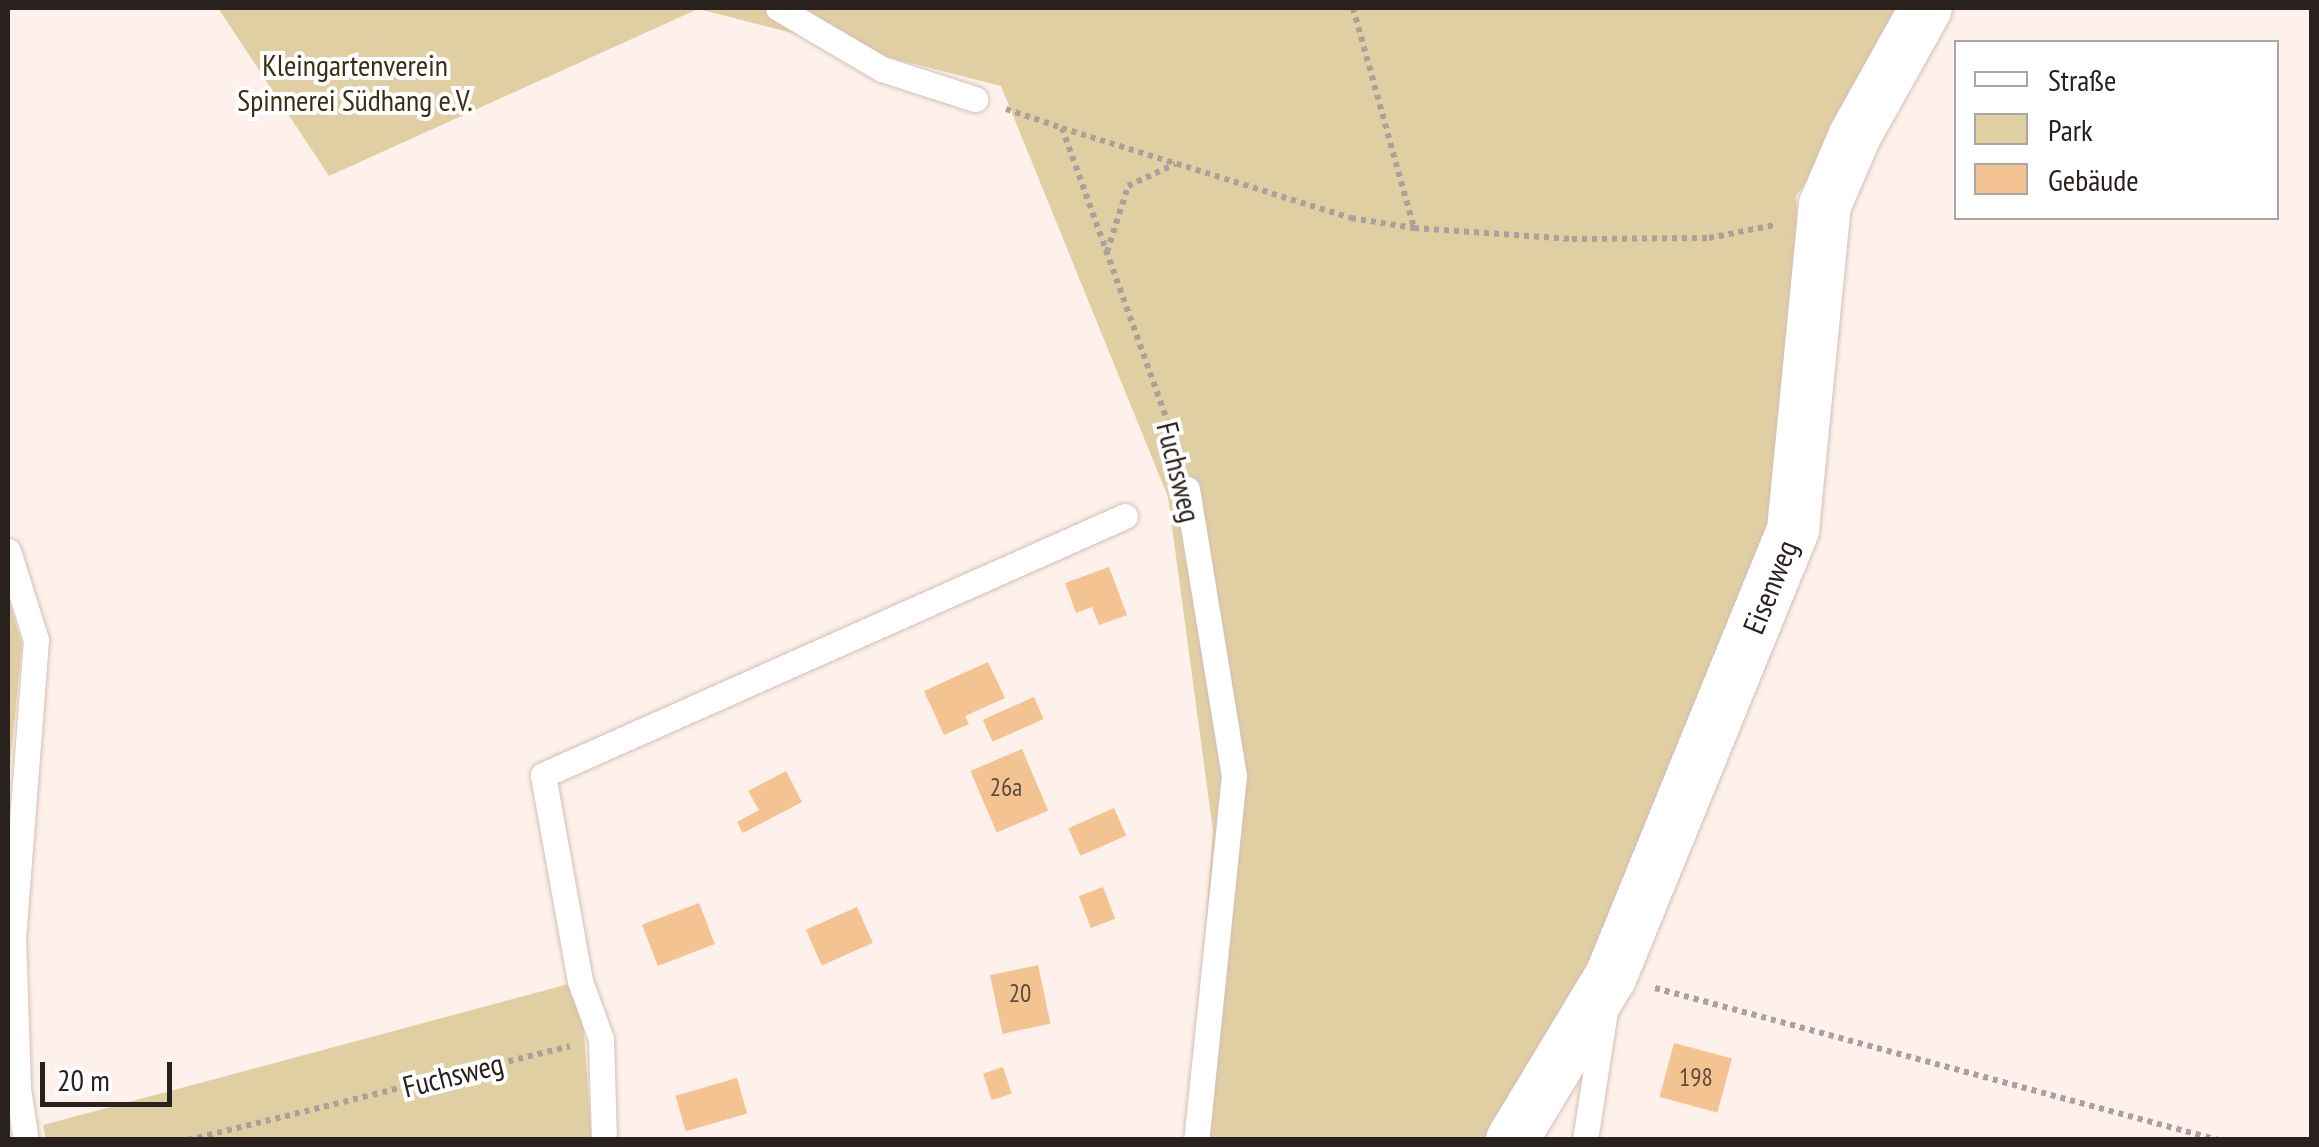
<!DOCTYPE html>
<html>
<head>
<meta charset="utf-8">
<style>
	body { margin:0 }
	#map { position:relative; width:2319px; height:1147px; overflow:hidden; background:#fef1eb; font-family:"PT Sans Narrow",sans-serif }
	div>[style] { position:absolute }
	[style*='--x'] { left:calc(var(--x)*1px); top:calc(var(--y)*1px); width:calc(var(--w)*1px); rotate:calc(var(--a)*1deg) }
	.green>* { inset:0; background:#e1cfa4 }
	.building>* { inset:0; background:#f4c392; transform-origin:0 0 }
	.path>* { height:6px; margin-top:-3px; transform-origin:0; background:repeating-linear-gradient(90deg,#aba09b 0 5px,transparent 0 10px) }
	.roads { filter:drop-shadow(0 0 2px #d4c0b6) drop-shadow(0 0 2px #d4c0b6) }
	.lane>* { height:25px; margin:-12.5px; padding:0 12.5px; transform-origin:12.5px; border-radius:12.5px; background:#fff }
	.street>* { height:52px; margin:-26px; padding:0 26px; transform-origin:26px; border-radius:26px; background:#fff }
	span { translate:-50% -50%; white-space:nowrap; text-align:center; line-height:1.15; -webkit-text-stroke:8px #fff; paint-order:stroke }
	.number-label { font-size:25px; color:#5c4a3b }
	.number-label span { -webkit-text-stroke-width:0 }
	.park-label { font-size:30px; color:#3b2f13 }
	.street-label { font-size:30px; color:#29211e }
	.frame { position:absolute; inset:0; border:10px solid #29211e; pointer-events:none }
	.legend { position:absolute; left:1954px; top:40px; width:325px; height:180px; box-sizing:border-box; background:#fff; border:2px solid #a9a6a5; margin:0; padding:12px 18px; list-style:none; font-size:30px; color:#29211e }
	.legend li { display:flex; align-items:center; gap:20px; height:50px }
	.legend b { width:50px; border:2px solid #a9a6a5 }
	.scale { position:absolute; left:40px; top:1062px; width:132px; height:45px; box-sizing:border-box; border:5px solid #29211e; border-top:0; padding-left:12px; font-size:30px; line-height:35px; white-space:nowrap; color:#29211e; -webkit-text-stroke:8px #fff; paint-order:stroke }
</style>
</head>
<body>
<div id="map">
	<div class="green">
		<div style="clip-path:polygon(218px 8px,1911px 8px,1826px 154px,1796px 196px,1800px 268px,1775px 539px,1602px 960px,1499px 1139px,1189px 1139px,1213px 831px,1168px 497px,1001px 86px,698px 9px,329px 176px)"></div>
		<div style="clip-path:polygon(8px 597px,22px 644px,8px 788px)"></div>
		<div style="clip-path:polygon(580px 981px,592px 1139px,46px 1140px,43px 1125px)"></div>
	</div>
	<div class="building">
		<div style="clip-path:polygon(1109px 567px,1127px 615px,1099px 625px,1092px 607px,1076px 613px,1065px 583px)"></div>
		<div style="clip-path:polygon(988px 662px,1005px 698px,965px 716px,969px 724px,944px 735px,924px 691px)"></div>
		<div style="left:1034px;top:697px;width:24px;height:56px;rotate:66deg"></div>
		<div style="left:1022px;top:749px;width:67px;height:56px;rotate:67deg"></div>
		<div style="clip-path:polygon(786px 771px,802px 802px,743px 833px,737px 822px,759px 810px,748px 791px)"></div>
		<div style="left:1114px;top:808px;width:30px;height:50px;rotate:66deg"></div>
		<div style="left:1103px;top:887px;width:34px;height:26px;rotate:69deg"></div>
		<div style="left:699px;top:903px;width:44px;height:61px;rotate:69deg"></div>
		<div style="left:857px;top:907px;width:39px;height:56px;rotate:66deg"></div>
		<div style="left:1038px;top:965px;width:60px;height:49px;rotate:78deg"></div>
		<div style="left:1674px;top:1043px;width:60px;height:56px;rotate:15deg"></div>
		<div style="left:1003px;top:1067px;width:28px;height:21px;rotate:72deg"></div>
		<div style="left:737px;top:1078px;width:37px;height:64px;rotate:74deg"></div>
	</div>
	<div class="path">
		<div style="--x:1353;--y:8;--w:228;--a:74.5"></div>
		<div style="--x:1006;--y:109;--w:59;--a:18.7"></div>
		<div style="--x:1062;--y:128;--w:349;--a:70.2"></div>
		<div style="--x:1062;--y:128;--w:303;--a:17.3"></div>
		<div style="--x:1351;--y:218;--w:64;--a:9"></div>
		<div style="--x:1414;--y:228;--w:158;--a:4"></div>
		<div style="--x:1572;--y:239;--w:137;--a:-0.4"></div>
		<div style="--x:1709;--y:238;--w:66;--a:-11.3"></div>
		<div style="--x:1107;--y:252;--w:69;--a:-72.3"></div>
		<div style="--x:1128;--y:186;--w:52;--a:-25.1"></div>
		<div style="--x:1655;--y:988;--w:583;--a:15.11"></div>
		<div style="--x:188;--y:1140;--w:393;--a:-13.8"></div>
	</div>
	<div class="roads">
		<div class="lane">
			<div style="--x:778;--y:8;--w:121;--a:30.4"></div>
			<div style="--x:882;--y:69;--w:98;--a:17.9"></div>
			<div style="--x:1187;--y:489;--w:290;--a:80.7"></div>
			<div style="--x:1234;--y:775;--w:367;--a:95.9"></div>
			<div style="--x:8;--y:551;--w:93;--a:72.5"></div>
			<div style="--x:36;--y:640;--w:298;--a:94.4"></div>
			<div style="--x:13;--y:937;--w:152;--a:88.1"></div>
			<div style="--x:18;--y:1089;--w:52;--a:81.1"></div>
			<div style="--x:604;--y:1140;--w:101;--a:-91.7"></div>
			<div style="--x:601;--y:1039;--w:62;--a:-109.9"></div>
			<div style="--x:580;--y:981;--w:209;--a:-100.2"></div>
			<div style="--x:543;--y:775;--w:637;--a:-23.99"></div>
			<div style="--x:1585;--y:1140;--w:131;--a:-81.2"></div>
		</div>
		<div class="street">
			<div style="--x:1512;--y:1140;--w:192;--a:-58.9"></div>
			<div style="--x:1611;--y:976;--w:482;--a:-67.8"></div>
			<div style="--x:1793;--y:530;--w:327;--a:-84.4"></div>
			<div style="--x:1825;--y:205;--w:76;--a:-66.8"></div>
			<div style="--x:1855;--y:135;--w:145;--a:-60.8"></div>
		</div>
	</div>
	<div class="number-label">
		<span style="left:1006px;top:787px">26a</span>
		<span style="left:1020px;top:993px">20</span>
		<span style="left:1696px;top:1077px">198</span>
	</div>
	<div class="park-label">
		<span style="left:355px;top:82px">Kleingartenverein<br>Spinnerei Südhang e.V.</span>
	</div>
	<div class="street-label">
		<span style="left:1179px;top:472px;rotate:76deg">Fuchsweg</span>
		<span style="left:1770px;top:587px;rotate:-68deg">Eisenweg</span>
		<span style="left:453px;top:1075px;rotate:-14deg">Fuchsweg</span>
	</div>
	<div class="frame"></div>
	<ul class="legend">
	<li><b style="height:12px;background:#fff"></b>Straße</li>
	<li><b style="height:28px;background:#e1cfa4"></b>Park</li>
	<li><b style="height:28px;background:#f4c392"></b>Gebäude</li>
	</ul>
	<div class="scale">20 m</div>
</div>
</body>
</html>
